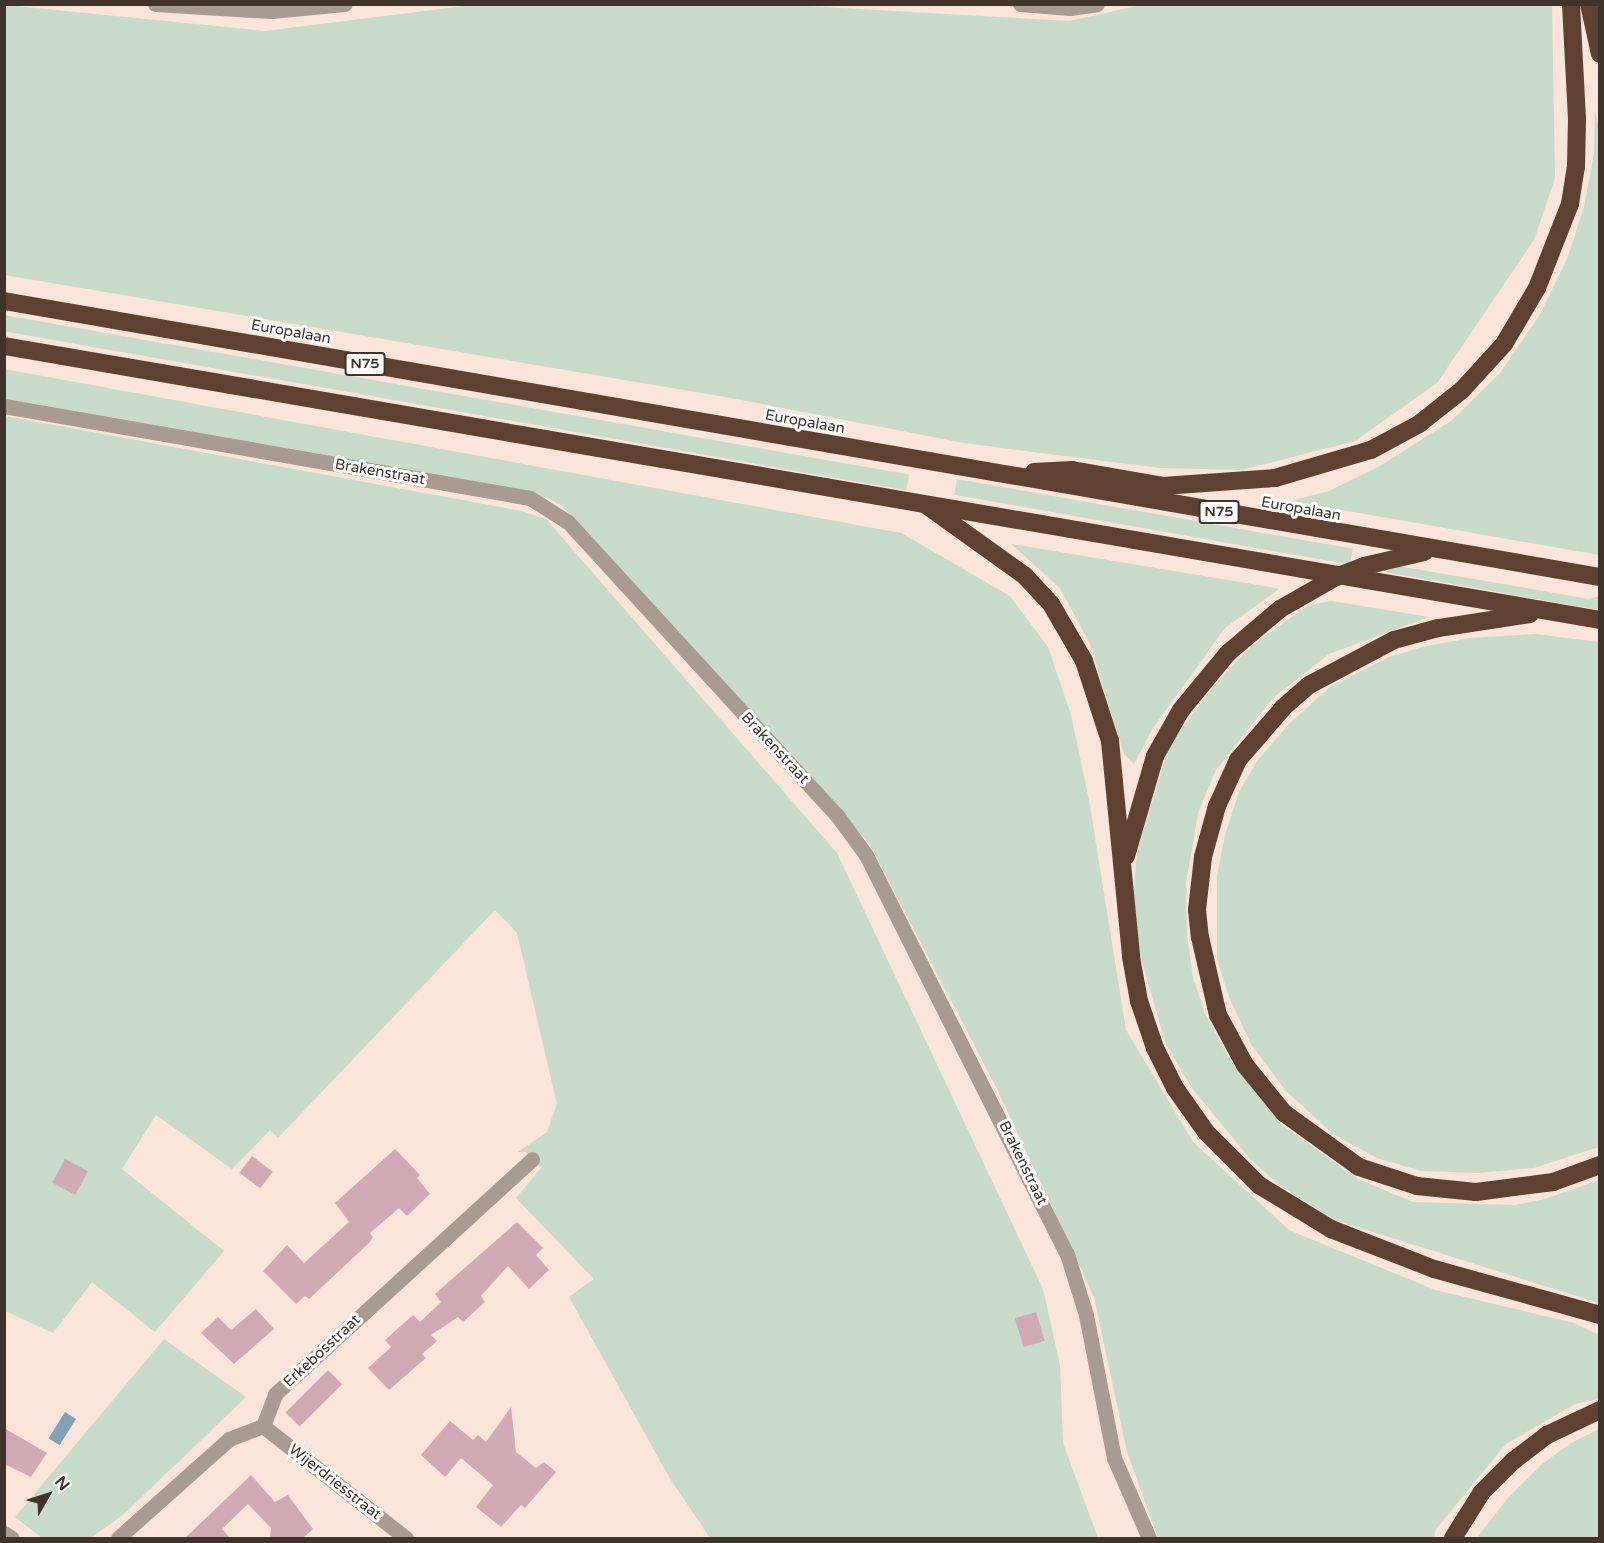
<!DOCTYPE html>
<html>
<head>
<meta charset="utf-8">
<style>
	body { margin:0 }
	#map { position:relative; width:1604px; height:1543px; overflow:hidden; background:#fbe4d9; font-family:"Varela Round",sans-serif }
	div>[style] { position:absolute }
	[style*='--x'] { left:calc(var(--x)*1px); top:calc(var(--y)*1px); width:calc(var(--w)*1px); rotate:calc(var(--a)*1deg) }
	.green>* { inset:0; background:#c9dbca; transform-origin:0 0 }
	.water>* { inset:0; background:#82a1b9; transform-origin:0 0 }
	.building>* { inset:0; background:#d2aab6; transform-origin:0 0 }
	.street>* { height:15px; margin:-7.5px; padding:0 7.5px; transform-origin:7.5px; border-radius:7.5px; background:#a99a92 }
	.highway>* { height:18px; margin:-9px; padding:0 9px; transform-origin:9px; border-radius:9px; background:#5f4131 }
	span { translate:-50% -50%; white-space:nowrap; text-align:center; line-height:1.15; -webkit-text-stroke:6px #fff; paint-order:stroke }
	.shield-label span { padding:2px 4px; background:#fff; border:2px solid; border-radius:4px; -webkit-text-stroke-width:0 }
	.shield-label { font-size:14px; color:#41332c; font-weight:700 }
	.street-label { font-size:15px; color:#41332c }
	.frame { position:absolute; inset:0; border:6px solid #41332c; pointer-events:none }
	.north { position:absolute; left:18px; top:1465px; width:60px; height:60px; -webkit-text-stroke:4px #fff; paint-order:stroke; rotate:51deg; font-size:16px; font-weight:700; line-height:24px; text-align:center; color:#41332c }
	.north::after { content:''; display:block; margin:auto; width:21px; height:27px; background:#41332c; clip-path:polygon(50% 0,100% 100%,50% 72%,0 100%) }
</style>
</head>
<body>
<div id="map">
	<div class="green">
		<div style="clip-path:polygon(481px 4px,789px 5px,1070px 21px,1145px 4px,1552px 5px,1555px 178px,1534px 240px,1437px 383px,1355px 441px,1242px 470px,1160px 468px,964px 443px,731px 398px,5px 275px,5px 5px,265px 31px)"></div>
		<div style="clip-path:polygon(1595px 111px,1600px 133px,1599px 555px,1291px 501px,1329px 491px,1380px 466px,1451px 421px,1500px 373px,1539px 316px,1567px 259px,1584px 207px,1594px 153px)"></div>
		<div style="left:4px;top:315px;width:919px;height:16px;rotate:10deg"></div>
		<div style="clip-path:polygon(4px 369px,901px 533px,1010px 596px,1048px 647px,1071px 715px,1089px 800px,1126px 1030px,1193px 1142px,1289px 1230px,1435px 1290px,1574px 1323px,1599px 1335px,1599px 1399px,1575px 1404px,1506px 1444px,1436px 1529px,1434px 1538px,1158px 1538px,1127px 1452px,1094px 1297px,996px 1087px,869px 843px,562px 506px,548px 498px,5px 399px)"></div>
		<div style="clip-path:polygon(5px 416px,522px 511px,546px 519px,837px 853px,1043px 1289px,1060px 1365px,1063px 1443px,1098px 1538px,710px 1538px,669px 1477px,569px 1297px,594px 1279px,516px 1198px,541px 1168px,525px 1152px,518px 1152px,547px 1132px,557px 1104px,517px 933px,495px 910px,278px 1138px,270px 1130px,232px 1169px,156px 1115px,122px 1169px,224px 1251px,155px 1332px,92px 1282px,53px 1333px,5px 1311px)"></div>
		<div style="left:957px;top:479px;width:402px;height:16px;rotate:10deg"></div>
		<div style="clip-path:polygon(1011px 544px,1270px 587px,1279px 589px,1225px 628px,1153px 728px,1134px 764px,1124px 754px,1090px 644px,1060px 588px)"></div>
		<div style="clip-path:polygon(1398px 566px,1589px 599px,1599px 596px,1599px 610px,1385px 572px)"></div>
		<div style="clip-path:polygon(1331px 601px,1429px 617px,1329px 654px,1274px 697px,1216px 770px,1198px 813px,1186px 883px,1187px 935px,1193px 978px,1205px 1013px,1228px 1057px,1282px 1125px,1358px 1179px,1413px 1202px,1515px 1205px,1545px 1199px,1599px 1180px,1599px 1303px,1335px 1220px,1282px 1187px,1251px 1160px,1192px 1088px,1166px 1045px,1140px 955px,1133px 901px,1137px 853px,1169px 746px,1213px 687px,1251px 646px,1309px 605px)"></div>
		<div style="clip-path:polygon(1535px 634px,1599px 642px,1599px 1147px,1534px 1168px,1478px 1173px,1421px 1171px,1377px 1158px,1333px 1134px,1285px 1090px,1251px 1044px,1229px 997px,1217px 959px,1217px 876px,1225px 835px,1239px 792px,1257px 761px,1289px 724px,1330px 687px,1389px 657px,1426px 646px,1471px 638px)"></div>
		<div style="clip-path:polygon(164px 1339px,246px 1397px,124px 1514px,91px 1538px,42px 1538px,15px 1517px)"></div>
		<div style="clip-path:polygon(1599px 1429px,1599px 1538px,1477px 1538px,1507px 1499px,1541px 1465px,1571px 1443px)"></div>
	</div>
	<div class="water">
		<div style="left:65px;top:1412px;width:13px;height:31px;rotate:32deg"></div>
	</div>
	<div class="building">
		<div style="clip-path:polygon(395px 1149px,420px 1175px,417px 1178px,430px 1194px,407px 1216px,399px 1208px,370px 1233px,373px 1237px,369px 1243px,309px 1299px,305px 1296px,296px 1304px,263px 1271px,287px 1245px,304px 1263px,349px 1222px,335px 1203px)"></div>
		<div style="left:252px;top:1156px;width:26px;height:21px;rotate:37deg"></div>
		<div style="left:65px;top:1159px;width:26px;height:27px;rotate:28deg"></div>
		<div style="clip-path:polygon(517px 1222px,543px 1248px,536px 1255px,549px 1270px,529px 1289px,508px 1266px,481px 1296px,485px 1302px,463px 1322px,458px 1317px,431px 1335px,437px 1341px,422px 1354px,426px 1358px,389px 1390px,368px 1368px,391px 1347px,385px 1340px,413px 1315px,420px 1322px,441px 1302px,435px 1294px)"></div>
		<div style="clip-path:polygon(256px 1309px,274px 1329px,234px 1364px,201px 1333px,218px 1317px,231px 1330px)"></div>
		<div style="left:1036px;top:1312px;width:30px;height:22px;rotate:73deg"></div>
		<div style="left:328px;top:1370px;width:20px;height:60px;rotate:45deg"></div>
		<div style="clip-path:polygon(511px 1407px,516px 1452px,536px 1468px,544px 1462px,556px 1472px,525px 1508px,521px 1505px,501px 1527px,476px 1507px,493px 1485px,461px 1458px,445px 1477px,421px 1455px,450px 1421px,473px 1440px,478px 1435px,486px 1442px)"></div>
		<div style="clip-path:polygon(4px 1428px,47px 1453px,31px 1477px,4px 1464px)"></div>
		<div style="clip-path:polygon(251px 1475px,275px 1502px,288px 1495px,313px 1529px,302px 1539px,270px 1539px,271px 1528px,248px 1504px,222px 1529px,231px 1539px,184px 1539px)"></div>
	</div>
	<div class="street">
		<div style="--x:155;--y:4;--w:116;--a:3.5"></div>
		<div style="--x:271;--y:11;--w:74;--a:-5.4"></div>
		<div style="--x:1020;--y:4;--w:50;--a:4.6"></div>
		<div style="--x:1070;--y:8;--w:27;--a:-8"></div>
		<div style="--x:4;--y:406;--w:534;--a:9.92"></div>
		<div style="--x:530;--y:498;--w:45;--a:32.3"></div>
		<div style="--x:568;--y:522;--w:396;--a:47.5"></div>
		<div style="--x:836;--y:814;--w:51;--a:53.8"></div>
		<div style="--x:866;--y:855;--w:447;--a:63.3"></div>
		<div style="--x:1067;--y:1254;--w:64;--a:72.7"></div>
		<div style="--x:1086;--y:1315;--w:146;--a:78.9"></div>
		<div style="--x:1114;--y:1458;--w:87;--a:66.4"></div>
		<div style="--x:263;--y:1426;--w:34;--a:-69"></div>
		<div style="--x:275;--y:1394;--w:348;--a:-42.4"></div>
		<div style="--x:263;--y:1426;--w:182;--a:38.1"></div>
		<div style="--x:4;--y:1533;--w:9;--a:32"></div>
		<div style="--x:118;--y:1538;--w:149;--a:-41.7"></div>
		<div style="--x:229;--y:1439;--w:36;--a:-21"></div>
	</div>
	<div class="highway">
		<div style="--x:1589;--y:4;--w:51;--a:77.6"></div>
		<div style="--x:4;--y:301;--w:1620;--a:9.81"></div>
		<div style="--x:4;--y:346;--w:1619;--a:9.74"></div>
		<div style="--x:1034;--y:472;--w:38;--a:-3"></div>
		<div style="--x:1072;--y:470;--w:92;--a:10"></div>
		<div style="--x:1163;--y:486;--w:112;--a:-4.1"></div>
		<div style="--x:1275;--y:478;--w:100;--a:-16.3"></div>
		<div style="--x:1371;--y:450;--w:55;--a:-28.4"></div>
		<div style="--x:1419;--y:424;--w:55;--a:-38.3"></div>
		<div style="--x:1462;--y:390;--w:62;--a:-47.6"></div>
		<div style="--x:1504;--y:344;--w:65;--a:-59.5"></div>
		<div style="--x:1537;--y:288;--w:90;--a:-68.6"></div>
		<div style="--x:1570;--y:204;--w:37;--a:-81"></div>
		<div style="--x:1576;--y:167;--w:48;--a:-88.8"></div>
		<div style="--x:1577;--y:119;--w:115;--a:-93"></div>
		<div style="--x:926;--y:505;--w:122;--a:35.6"></div>
		<div style="--x:1025;--y:576;--w:38;--a:47"></div>
		<div style="--x:1051;--y:604;--w:66;--a:59.9"></div>
		<div style="--x:1084;--y:661;--w:84;--a:72"></div>
		<div style="--x:1110;--y:741;--w:217;--a:84.4"></div>
		<div style="--x:1131;--y:957;--w:45;--a:79.7"></div>
		<div style="--x:1139;--y:1001;--w:50;--a:71.2"></div>
		<div style="--x:1155;--y:1048;--w:45;--a:63.4"></div>
		<div style="--x:1175;--y:1088;--w:54;--a:54.8"></div>
		<div style="--x:1206;--y:1132;--w:75;--a:45"></div>
		<div style="--x:1259;--y:1185;--w:84;--a:31.4"></div>
		<div style="--x:1331;--y:1229;--w:110;--a:21.2"></div>
		<div style="--x:1434;--y:1269;--w:172;--a:15.5"></div>
		<div style="--x:1530;--y:614;--w:93;--a:171.3"></div>
		<div style="--x:1438;--y:628;--w:46;--a:164.7"></div>
		<div style="--x:1394;--y:640;--w:96;--a:152.1"></div>
		<div style="--x:1309;--y:685;--w:35;--a:139"></div>
		<div style="--x:1283;--y:708;--w:69;--a:130.9"></div>
		<div style="--x:1238;--y:760;--w:51;--a:114.5"></div>
		<div style="--x:1217;--y:806;--w:53;--a:105.4"></div>
		<div style="--x:1203;--y:857;--w:53;--a:96.5"></div>
		<div style="--x:1197;--y:910;--w:27;--a:84"></div>
		<div style="--x:1200;--y:937;--w:80;--a:77"></div>
		<div style="--x:1218;--y:1015;--w:57;--a:61.6"></div>
		<div style="--x:1245;--y:1065;--w:62;--a:50.9"></div>
		<div style="--x:1284;--y:1113;--w:92;--a:35.8"></div>
		<div style="--x:1359;--y:1167;--w:61;--a:18.1"></div>
		<div style="--x:1417;--y:1186;--w:59;--a:5.8"></div>
		<div style="--x:1476;--y:1192;--w:78;--a:-7.4"></div>
		<div style="--x:1553;--y:1182;--w:50;--a:-19.9"></div>
		<div style="--x:1126;--y:856;--w:104;--a:-73.8"></div>
		<div style="--x:1155;--y:756;--w:53;--a:-60.5"></div>
		<div style="--x:1181;--y:710;--w:74;--a:-50.5"></div>
		<div style="--x:1228;--y:653;--w:68;--a:-40.2"></div>
		<div style="--x:1280;--y:609;--w:64;--a:-29.7"></div>
		<div style="--x:1336;--y:577;--w:30;--a:-21"></div>
		<div style="--x:1364;--y:566;--w:62;--a:-13.1"></div>
		<div style="--x:1453;--y:1538;--w:54;--a:-57.8"></div>
		<div style="--x:1482;--y:1492;--w:44;--a:-45"></div>
		<div style="--x:1513;--y:1461;--w:43;--a:-37.4"></div>
		<div style="--x:1547;--y:1435;--w:59;--a:-25.3"></div>
	</div>
	<div class="shield-label">
		<span style="left:365px;top:364px">N75</span>
		<span style="left:1219px;top:512px">N75</span>
	</div>
	<div class="street-label">
		<span style="left:291px;top:332px;rotate:10deg">Europalaan</span>
		<span style="left:805px;top:422px;rotate:10deg">Europalaan</span>
		<span style="left:380px;top:472px;rotate:10deg">Brakenstraat</span>
		<span style="left:1301px;top:509px;rotate:10deg">Europalaan</span>
		<span style="left:775px;top:748px;rotate:47deg">Brakenstraat</span>
		<span style="left:1023px;top:1163px;rotate:64deg">Brakenstraat</span>
		<span style="left:322px;top:1351px;rotate:-43deg">Erkebosstraat</span>
		<span style="left:335px;top:1482px;rotate:38deg">Wijerdriesstraat</span>
	</div>
	<div class="frame"></div>
	<div class="north">N</div>
</div>
</body>
</html>
